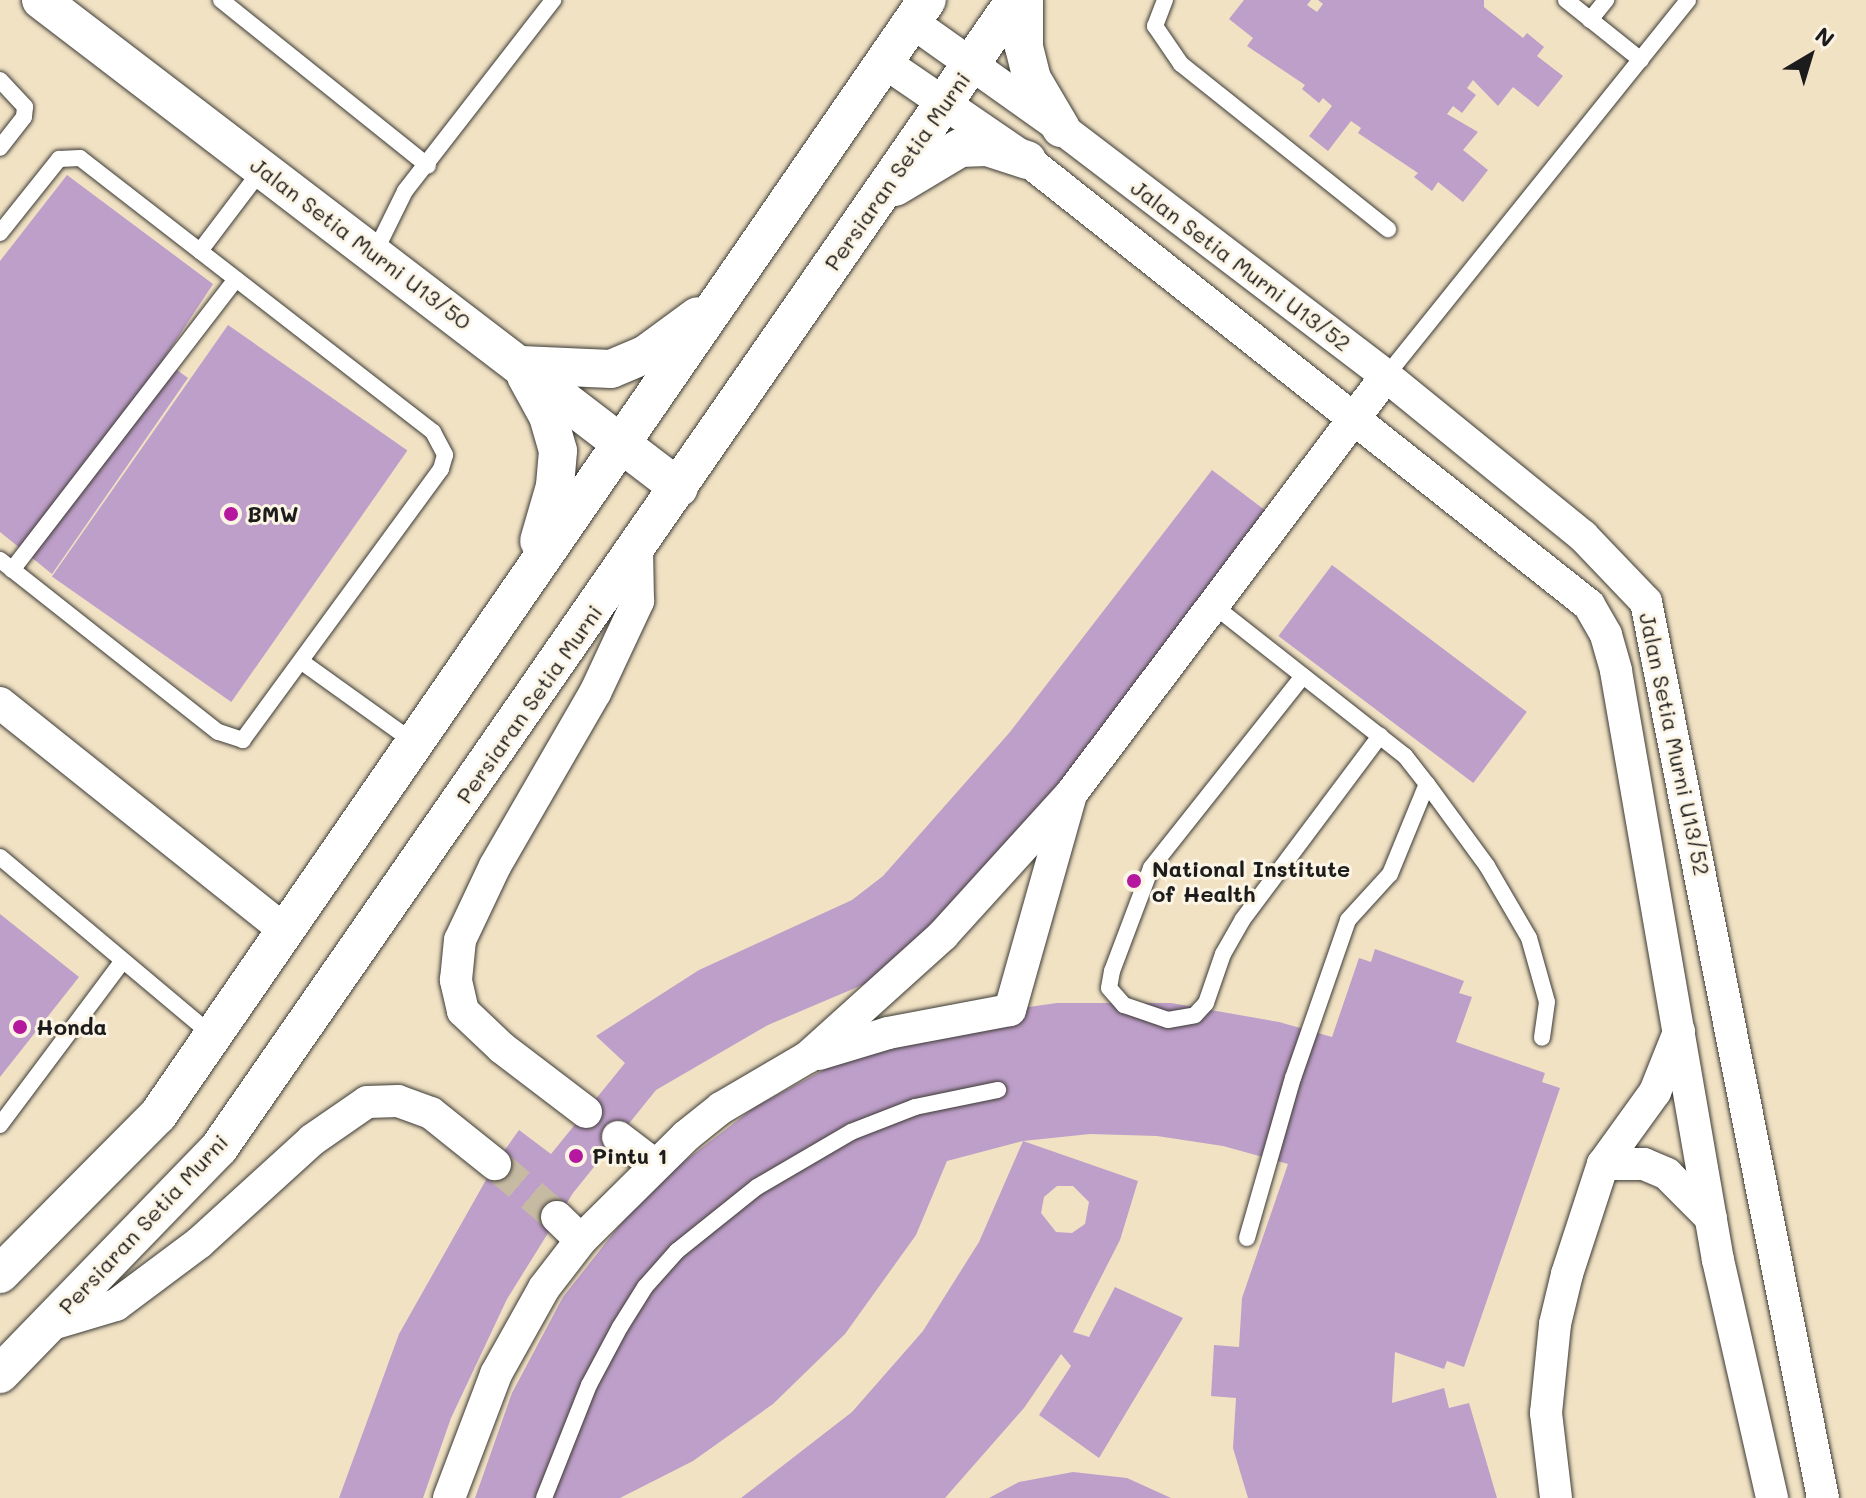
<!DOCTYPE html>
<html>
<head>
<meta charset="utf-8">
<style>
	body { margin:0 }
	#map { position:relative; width:1866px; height:1498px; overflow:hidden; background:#f1e2c4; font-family:Mali,sans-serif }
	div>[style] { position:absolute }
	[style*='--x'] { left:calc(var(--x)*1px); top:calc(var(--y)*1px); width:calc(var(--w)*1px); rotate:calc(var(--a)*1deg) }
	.building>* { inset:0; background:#be9fc9; transform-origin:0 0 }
	.minor-tunnel>* { height:32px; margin-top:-16px; transform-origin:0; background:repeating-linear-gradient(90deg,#c6baa2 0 32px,transparent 0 48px) }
	.roads { filter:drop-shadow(0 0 2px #3c3a35) drop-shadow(0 0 2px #3c3a35) }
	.service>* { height:16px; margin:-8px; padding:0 8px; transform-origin:8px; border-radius:8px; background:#fff }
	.minor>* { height:32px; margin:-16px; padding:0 16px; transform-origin:16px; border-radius:16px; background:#fff }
	.tertiary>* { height:38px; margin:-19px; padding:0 19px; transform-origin:19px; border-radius:19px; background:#fff }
	.dots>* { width:22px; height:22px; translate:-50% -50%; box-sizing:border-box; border:4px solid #fcf5e5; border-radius:50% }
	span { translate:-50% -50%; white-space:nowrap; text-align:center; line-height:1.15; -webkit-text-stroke:6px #fcf5e5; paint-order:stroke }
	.street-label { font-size:22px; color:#1c1c1c }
	.poi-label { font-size:22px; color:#1c1c1c; font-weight:700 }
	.left { translate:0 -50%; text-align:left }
	.north { position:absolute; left:1770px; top:16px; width:80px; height:80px; -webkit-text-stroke:6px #fcf5e5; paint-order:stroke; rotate:38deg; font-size:22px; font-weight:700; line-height:32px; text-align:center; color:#1c1c1c }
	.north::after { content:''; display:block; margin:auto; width:28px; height:36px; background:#1c1c1c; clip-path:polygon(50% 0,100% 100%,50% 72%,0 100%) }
</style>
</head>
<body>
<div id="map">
	<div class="building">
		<div style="clip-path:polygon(1244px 0,1311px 0,1307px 5px,1317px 12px,1323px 4px,1318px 0,1484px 0,1484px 7px,1523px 38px,1527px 33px,1544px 47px,1537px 56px,1563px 76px,1538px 107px,1513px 87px,1498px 106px,1473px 80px,1467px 88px,1476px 95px,1462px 113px,1453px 106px,1447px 114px,1478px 132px,1463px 150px,1488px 170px,1463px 202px,1438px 182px,1432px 191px,1414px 177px,1418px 173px,1358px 133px,1361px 128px,1351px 121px,1328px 151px,1309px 136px,1332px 106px,1323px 98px,1319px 103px,1302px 89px,1305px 85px,1247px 46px,1253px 38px,1229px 19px)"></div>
		<div style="clip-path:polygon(67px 175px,213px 284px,163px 360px,188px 378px,52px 574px,0 532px,0 261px)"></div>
		<div style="left:228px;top:325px;width:219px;height:307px;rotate:35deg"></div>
		<div style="clip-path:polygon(1212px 470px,1274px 517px,1015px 850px,867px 983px,768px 1025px,656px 1090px,573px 1193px,507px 1299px,451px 1418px,423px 1498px,339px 1498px,399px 1334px,495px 1164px,519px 1130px,551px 1154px,625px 1063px,596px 1036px,699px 970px,852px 900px,883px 876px,1010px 732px)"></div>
		<div style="left:1332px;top:565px;width:244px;height:89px;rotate:37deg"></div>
		<div style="clip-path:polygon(0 914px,79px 977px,0 1077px)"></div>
		<div style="clip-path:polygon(1375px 949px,1464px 981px,1459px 993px,1472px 997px,1456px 1042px,1545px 1073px,1542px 1082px,1560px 1088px,1464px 1367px,1447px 1361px,1444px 1369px,1395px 1352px,1392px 1403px,1444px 1388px,1449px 1408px,1469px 1403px,1497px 1498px,1248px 1498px,1233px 1448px,1236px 1398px,1211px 1396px,1214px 1345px,1239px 1347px,1242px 1298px,1288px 1164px,1223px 1146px,1157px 1136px,1090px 1134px,1023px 1141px,947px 1161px,916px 1235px,845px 1334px,773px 1404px,693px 1461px,620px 1498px,475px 1498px,512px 1393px,563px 1297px,630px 1212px,669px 1173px,755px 1107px,851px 1055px,1008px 1010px,1057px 1003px,1171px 1003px,1279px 1022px,1332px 1037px,1359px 958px,1371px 962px)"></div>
		<div style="clip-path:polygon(evenodd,1023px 1141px,1138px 1181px,1120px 1240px,1073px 1332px,1089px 1337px,1115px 1287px,1183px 1318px,1099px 1458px,1039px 1415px,1071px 1366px,1061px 1354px,1024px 1408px,945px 1498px,741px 1498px,852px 1412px,923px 1331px,979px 1242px,1023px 1141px,1057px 1186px,1073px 1186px,1089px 1202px,1085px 1224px,1072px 1233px,1056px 1232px,1041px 1213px,1044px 1197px,1057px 1186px)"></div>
		<div style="clip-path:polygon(1073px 1472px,1127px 1478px,1171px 1498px,989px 1498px,1019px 1482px)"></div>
	</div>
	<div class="minor-tunnel">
		<div style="--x:495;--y:1164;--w:82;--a:40.5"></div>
	</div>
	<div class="roads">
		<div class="service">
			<div style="--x:221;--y:0;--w:265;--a:38.7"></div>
			<div style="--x:1165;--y:0;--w:28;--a:111"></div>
			<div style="--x:1155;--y:26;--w:46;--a:55.6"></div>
			<div style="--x:1181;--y:64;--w:265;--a:38.6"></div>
			<div style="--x:1566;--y:0;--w:96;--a:38.7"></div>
			<div style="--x:1590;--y:20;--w:26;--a:-51"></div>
			<div style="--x:0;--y:80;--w:37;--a:47"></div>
			<div style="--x:25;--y:107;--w:10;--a:96"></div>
			<div style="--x:24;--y:117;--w:39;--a:128"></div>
			<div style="--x:0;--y:233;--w:95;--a:-51.4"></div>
			<div style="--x:59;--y:159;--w:21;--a:-3"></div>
			<div style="--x:80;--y:158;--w:447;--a:37.8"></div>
			<div style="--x:433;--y:432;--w:26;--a:62"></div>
			<div style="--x:445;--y:455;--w:15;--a:106"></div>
			<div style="--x:441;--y:469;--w:336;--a:126.2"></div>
			<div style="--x:243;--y:740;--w:26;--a:-162"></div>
			<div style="--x:218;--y:732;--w:278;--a:-141.7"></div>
			<div style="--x:200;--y:251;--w:103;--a:-52.9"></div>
			<div style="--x:374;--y:254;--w:70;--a:-63.8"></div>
			<div style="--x:405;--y:191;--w:242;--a:-52.2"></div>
			<div style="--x:1386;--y:376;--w:482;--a:-51.2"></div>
			<div style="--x:12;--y:570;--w:367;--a:-52.4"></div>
			<div style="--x:1213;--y:605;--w:244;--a:38.2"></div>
			<div style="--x:1405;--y:756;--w:36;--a:52"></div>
			<div style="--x:1427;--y:784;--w:102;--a:53.8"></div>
			<div style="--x:1487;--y:866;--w:83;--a:59.7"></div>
			<div style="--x:1529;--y:938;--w:66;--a:74.3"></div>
			<div style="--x:1547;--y:1002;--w:36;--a:98"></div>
			<div style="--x:302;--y:662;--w:139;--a:35.6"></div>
			<div style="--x:1303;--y:676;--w:245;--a:128.4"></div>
			<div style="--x:1151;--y:868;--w:110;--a:110.7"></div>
			<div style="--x:1112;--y:971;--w:17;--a:100"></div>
			<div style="--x:1109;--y:988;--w:23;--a:49"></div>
			<div style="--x:1124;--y:1005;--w:46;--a:18.8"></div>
			<div style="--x:1168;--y:1020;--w:27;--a:-10"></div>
			<div style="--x:1195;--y:1015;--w:16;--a:-47"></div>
			<div style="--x:1206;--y:1003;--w:52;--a:-70.9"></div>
			<div style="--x:1223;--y:954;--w:40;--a:-60.3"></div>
			<div style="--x:1243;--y:919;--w:229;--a:-53.2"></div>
			<div style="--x:0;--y:857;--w:275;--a:40"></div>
			<div style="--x:0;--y:1125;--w:204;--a:-53.2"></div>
			<div style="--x:1247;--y:1238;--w:166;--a:-74"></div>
			<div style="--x:1293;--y:1078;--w:167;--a:-70.8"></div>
			<div style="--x:1348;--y:920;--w:62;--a:-47.6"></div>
			<div style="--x:1390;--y:874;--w:97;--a:-67.7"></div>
			<div style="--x:544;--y:1498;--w:122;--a:-68.3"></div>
			<div style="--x:589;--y:1385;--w:66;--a:-61.9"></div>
			<div style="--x:620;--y:1327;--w:47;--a:-58"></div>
			<div style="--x:645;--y:1287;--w:48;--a:-48.4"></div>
			<div style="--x:677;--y:1251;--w:102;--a:-38.7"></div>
			<div style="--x:757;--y:1187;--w:109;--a:-30.3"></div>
			<div style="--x:851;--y:1132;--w:69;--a:-21.3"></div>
			<div style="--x:915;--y:1107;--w:85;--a:-11.6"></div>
		</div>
		<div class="minor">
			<div style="--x:912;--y:22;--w:183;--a:35.4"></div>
			<div style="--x:1061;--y:128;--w:409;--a:37.3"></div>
			<div style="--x:1386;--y:376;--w:254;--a:39.1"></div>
			<div style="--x:1583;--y:536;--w:91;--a:46.3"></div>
			<div style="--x:1646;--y:602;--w:913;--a:78.83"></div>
			<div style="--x:884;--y:62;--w:173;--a:34.4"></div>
			<div style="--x:1027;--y:160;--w:717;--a:38.37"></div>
			<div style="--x:1589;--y:605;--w:34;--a:60"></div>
			<div style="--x:1606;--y:635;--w:37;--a:74"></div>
			<div style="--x:1616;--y:671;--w:598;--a:80.18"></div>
			<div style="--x:1718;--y:1260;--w:244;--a:77.2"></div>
			<div style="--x:0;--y:703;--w:367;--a:38.6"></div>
			<div style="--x:819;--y:1054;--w:72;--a:-16.9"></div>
			<div style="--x:888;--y:1033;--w:124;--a:-10.7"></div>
			<div style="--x:1010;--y:1010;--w:220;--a:-74.2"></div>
			<div style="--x:586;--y:1112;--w:106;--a:-142.7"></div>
			<div style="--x:502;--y:1048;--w:54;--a:-136.5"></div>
			<div style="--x:463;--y:1011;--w:32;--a:-103"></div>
			<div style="--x:456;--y:980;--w:40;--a:-84.3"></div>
			<div style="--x:460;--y:940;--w:82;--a:-64.7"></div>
			<div style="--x:495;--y:866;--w:200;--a:-60"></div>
			<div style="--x:595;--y:693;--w:102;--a:-64.9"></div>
			<div style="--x:638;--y:601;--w:53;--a:-91.1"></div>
			<div style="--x:618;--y:1137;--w:46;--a:37.1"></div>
			<div style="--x:1603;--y:1164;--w:41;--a:0"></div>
			<div style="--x:1644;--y:1164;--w:25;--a:23"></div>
			<div style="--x:1667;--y:1174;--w:62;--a:45"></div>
			<div style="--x:557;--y:1217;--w:33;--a:44"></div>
			<div style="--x:49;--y:1325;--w:70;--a:-16.6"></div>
			<div style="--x:116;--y:1305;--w:104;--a:-36.8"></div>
			<div style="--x:199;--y:1243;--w:153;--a:-42.3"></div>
			<div style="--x:312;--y:1140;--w:67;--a:-34.6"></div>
			<div style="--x:367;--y:1102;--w:31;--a:-2"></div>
			<div style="--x:398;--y:1101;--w:35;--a:20"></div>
			<div style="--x:431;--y:1113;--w:82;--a:38.6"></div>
			<div style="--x:449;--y:1498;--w:133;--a:-69.2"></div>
			<div style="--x:496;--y:1374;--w:98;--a:-60.8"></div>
			<div style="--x:544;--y:1288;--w:61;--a:-52.4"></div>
			<div style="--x:581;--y:1240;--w:148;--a:-44.7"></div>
			<div style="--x:686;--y:1136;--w:45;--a:-38.7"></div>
			<div style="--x:721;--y:1108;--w:101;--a:-30.4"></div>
			<div style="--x:808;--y:1057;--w:182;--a:-42.1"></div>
			<div style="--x:943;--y:935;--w:190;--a:-47.8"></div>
			<div style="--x:1071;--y:794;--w:523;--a:-53"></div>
			<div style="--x:1556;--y:1498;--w:86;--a:-96.7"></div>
			<div style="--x:1546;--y:1413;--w:89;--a:-84.2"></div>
			<div style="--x:1555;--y:1324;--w:51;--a:-76.5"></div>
			<div style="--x:1567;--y:1274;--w:116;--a:-71.9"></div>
			<div style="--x:1603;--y:1164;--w:89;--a:-54.2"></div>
			<div style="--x:1655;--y:1092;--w:65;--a:-68.2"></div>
		</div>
		<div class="tertiary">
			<div style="--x:41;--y:0;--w:803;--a:37.41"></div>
			<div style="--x:1024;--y:0;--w:47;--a:90"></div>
			<div style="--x:1024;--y:47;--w:33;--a:76"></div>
			<div style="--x:1032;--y:79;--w:57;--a:59.4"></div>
			<div style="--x:895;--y:187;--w:76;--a:-31"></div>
			<div style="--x:960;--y:148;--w:27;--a:-2"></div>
			<div style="--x:987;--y:147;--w:42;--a:18"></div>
			<div style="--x:520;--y:365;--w:91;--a:2.5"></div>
			<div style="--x:611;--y:369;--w:38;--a:-23"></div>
			<div style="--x:646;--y:354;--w:64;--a:-36.2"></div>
			<div style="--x:526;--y:376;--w:46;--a:61.2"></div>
			<div style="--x:548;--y:416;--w:36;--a:74"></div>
			<div style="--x:558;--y:451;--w:35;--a:95"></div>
			<div style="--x:555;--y:486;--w:57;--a:106.2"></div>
			<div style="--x:0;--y:1274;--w:224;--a:-45.2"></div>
			<div style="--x:158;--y:1115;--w:1354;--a:-55.41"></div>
			<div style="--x:0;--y:1374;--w:315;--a:-45.9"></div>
			<div style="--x:219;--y:1148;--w:1397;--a:-55.26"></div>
		</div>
	</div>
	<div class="dots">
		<div style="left:231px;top:514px;background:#b5179e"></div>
		<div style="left:1134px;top:881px;background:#b5179e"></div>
		<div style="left:20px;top:1027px;background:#b5179e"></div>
		<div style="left:576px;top:1156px;background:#b5179e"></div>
	</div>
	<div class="street-label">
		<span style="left:897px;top:171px;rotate:-55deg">Persiaran Setia Murni</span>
		<span style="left:361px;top:243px;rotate:37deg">Jalan Setia Murni U13/50</span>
		<span style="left:1241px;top:265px;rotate:37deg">Jalan Setia Murni U13/52</span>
		<span style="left:529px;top:704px;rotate:-55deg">Persiaran Setia Murni</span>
		<span style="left:1675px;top:744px;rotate:78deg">Jalan Setia Murni U13/52</span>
		<span style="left:143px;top:1224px;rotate:-47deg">Persiaran Setia Murni</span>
	</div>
	<div class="poi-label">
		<span class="left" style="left:247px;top:514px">BMW</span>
		<span class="left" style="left:1152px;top:881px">National Institute<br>of Health</span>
		<span class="left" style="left:36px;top:1027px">Honda</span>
		<span class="left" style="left:592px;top:1156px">Pintu 1</span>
	</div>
	<div class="north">N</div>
</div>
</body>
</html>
